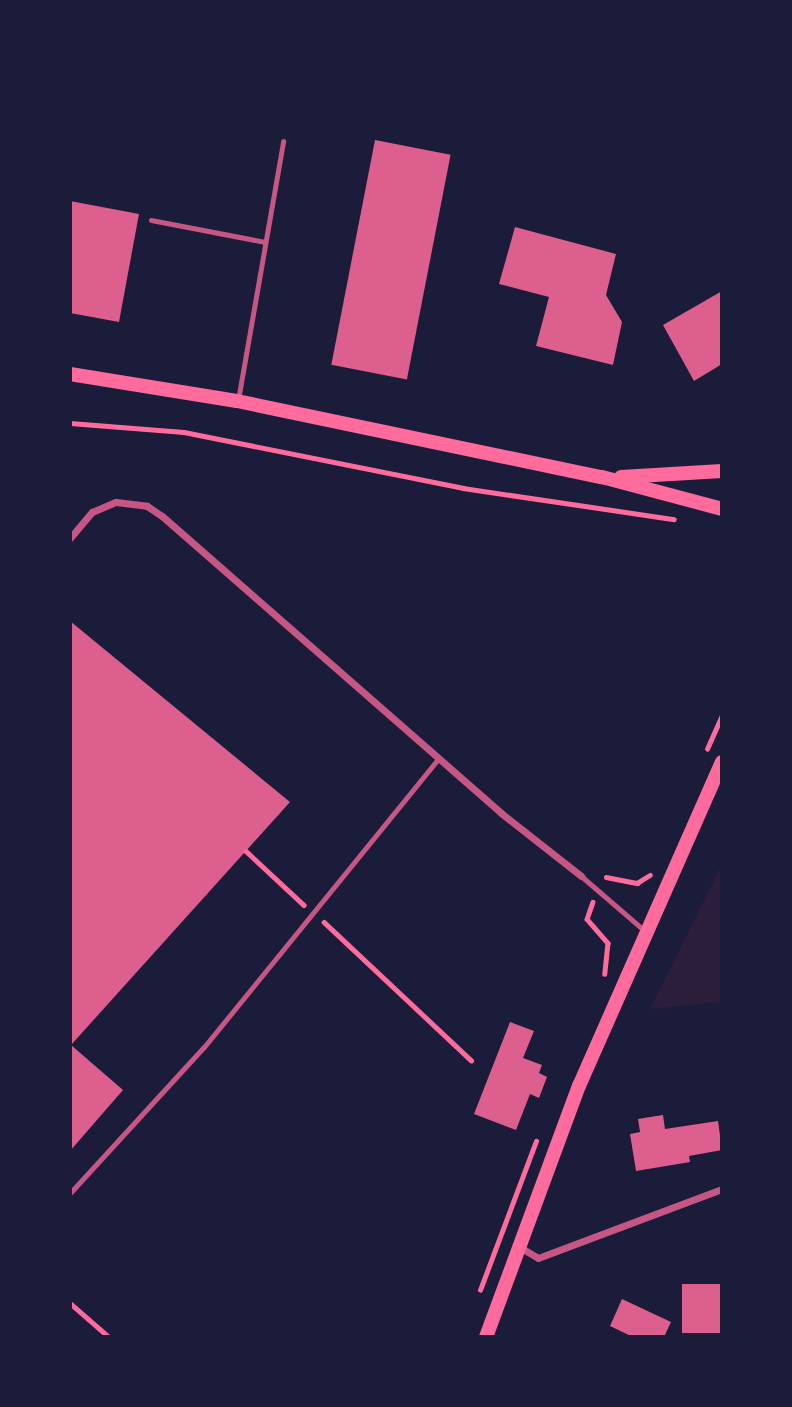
<!DOCTYPE html>
<html>
<head>
<meta charset="utf-8">
<style>
	body { margin:0 }
	#map { position:relative; width:792px; height:1407px; overflow:hidden; background:#1b1b3a; font-family:"Times New Roman",serif }
	div>[style] { position:absolute }
	[style*='--x'] { left:calc(var(--x)*1px); top:calc(var(--y)*1px); width:calc(var(--w)*1px); rotate:calc(var(--a)*1deg) }
	.green>* { inset:0; background:#2a1e3b }
	.building>* { inset:0; background:#dd5f8e; transform-origin:0 0 }
	.path>* { height:4.5px; margin:-2.25px; padding:0 2.25px; transform-origin:2.25px; border-radius:2.25px; background:#ff6b9d }
	.service>* { height:5px; margin:-2.5px; padding:0 2.5px; transform-origin:2.5px; border-radius:2.5px; background:#c65784 }
	.minor>* { height:7px; margin:-3.5px; padding:0 3.5px; transform-origin:3.5px; border-radius:3.5px; background:#c65784 }
	.secondary>* { height:14px; margin:-7px; padding:0 7px; transform-origin:7px; border-radius:7px; background:#ff6b9d }
	span { translate:-50% -50%; white-space:nowrap; text-align:center; line-height:1.15; -webkit-text-stroke:7px #1b1b3a; paint-order:stroke }
	.frame { position:absolute; inset:0; border:72px solid #1b1b3a; pointer-events:none }
</style>
</head>
<body>
<div id="map">
	<div class="green">
		<div style="clip-path:polygon(722px 864px,722px 1002px,650px 1009px)"></div>
	</div>
	<div class="building">
		<div style="left:375px;top:140px;width:77px;height:229px;rotate:11deg"></div>
		<div style="clip-path:polygon(70px 201px,139px 214px,119px 322px,70px 313px)"></div>
		<div style="clip-path:polygon(515px 227px,616px 254px,606px 295px,622px 322px,613px 365px,536px 346px,549px 297px,499px 284px)"></div>
		<div style="clip-path:polygon(722px 291px,722px 364px,694px 381px,663px 325px)"></div>
		<div style="clip-path:polygon(70px 621px,290px 802px,71px 1045px,123px 1090px,70px 1151px)"></div>
		<div style="clip-path:polygon(510px 1022px,534px 1031px,523px 1058px,542px 1065px,539px 1073px,547px 1077px,539px 1098px,530px 1094px,516px 1130px,474px 1114px)"></div>
		<div style="clip-path:polygon(663px 1115px,665px 1129px,718px 1121px,722px 1150px,689px 1156px,690px 1162px,636px 1171px,630px 1134px,640px 1132px,638px 1119px)"></div>
		<div style="left:722px;top:1284px;width:49px;height:40px;rotate:90deg"></div>
		<div style="clip-path:polygon(622px 1299px,671px 1322px,664px 1337px,633px 1337px,610px 1326px)"></div>
	</div>
	<div class="path">
		<div style="--x:70;--y:423;--w:114;--a:4.5"></div>
		<div style="--x:184;--y:432;--w:285;--a:11.3"></div>
		<div style="--x:463;--y:488;--w:213;--a:8.4"></div>
		<div style="--x:707;--y:749;--w:37;--a:-66"></div>
		<div style="--x:246;--y:851;--w:79;--a:43"></div>
		<div style="--x:606;--y:877;--w:32;--a:11"></div>
		<div style="--x:637;--y:883;--w:15;--a:-32"></div>
		<div style="--x:593;--y:902;--w:18;--a:109"></div>
		<div style="--x:587;--y:919;--w:32;--a:49"></div>
		<div style="--x:608;--y:943;--w:31;--a:96"></div>
		<div style="--x:324;--y:922;--w:202;--a:43.2"></div>
		<div style="--x:480;--y:1290;--w:159;--a:-69.4"></div>
		<div style="--x:70;--y:1303;--w:52;--a:41.1"></div>
	</div>
	<div class="service">
		<div style="--x:151;--y:220;--w:116;--a:10.9"></div>
		<div style="--x:238;--y:400;--w:263;--a:-80.1"></div>
		<div style="--x:581;--y:876;--w:84;--a:40.7"></div>
		<div style="--x:70;--y:1193;--w:198;--a:-47.5"></div>
		<div style="--x:204;--y:1047;--w:371;--a:-50.9"></div>
	</div>
	<div class="minor">
		<div style="--x:70;--y:538;--w:34;--a:-50"></div>
		<div style="--x:92;--y:512;--w:26;--a:-23"></div>
		<div style="--x:116;--y:502;--w:31;--a:7"></div>
		<div style="--x:147;--y:506;--w:18;--a:34"></div>
		<div style="--x:162;--y:516;--w:451;--a:41.2"></div>
		<div style="--x:501;--y:813;--w:102;--a:38.2"></div>
		<div style="--x:518;--y:1246;--w:23;--a:31"></div>
		<div style="--x:538;--y:1258;--w:197;--a:-20.6"></div>
	</div>
	<div class="secondary">
		<div style="--x:70;--y:374;--w:169;--a:9.2"></div>
		<div style="--x:237;--y:401;--w:373;--a:11.8"></div>
		<div style="--x:602;--y:477;--w:124;--a:14.9"></div>
		<div style="--x:621;--y:477;--w:101;--a:-3.4"></div>
		<div style="--x:486;--y:1337;--w:268;--a:-69.7"></div>
		<div style="--x:579;--y:1086;--w:354;--a:-66.2"></div>
	</div>
	<div class="frame"></div>
</div>
</body>
</html>
